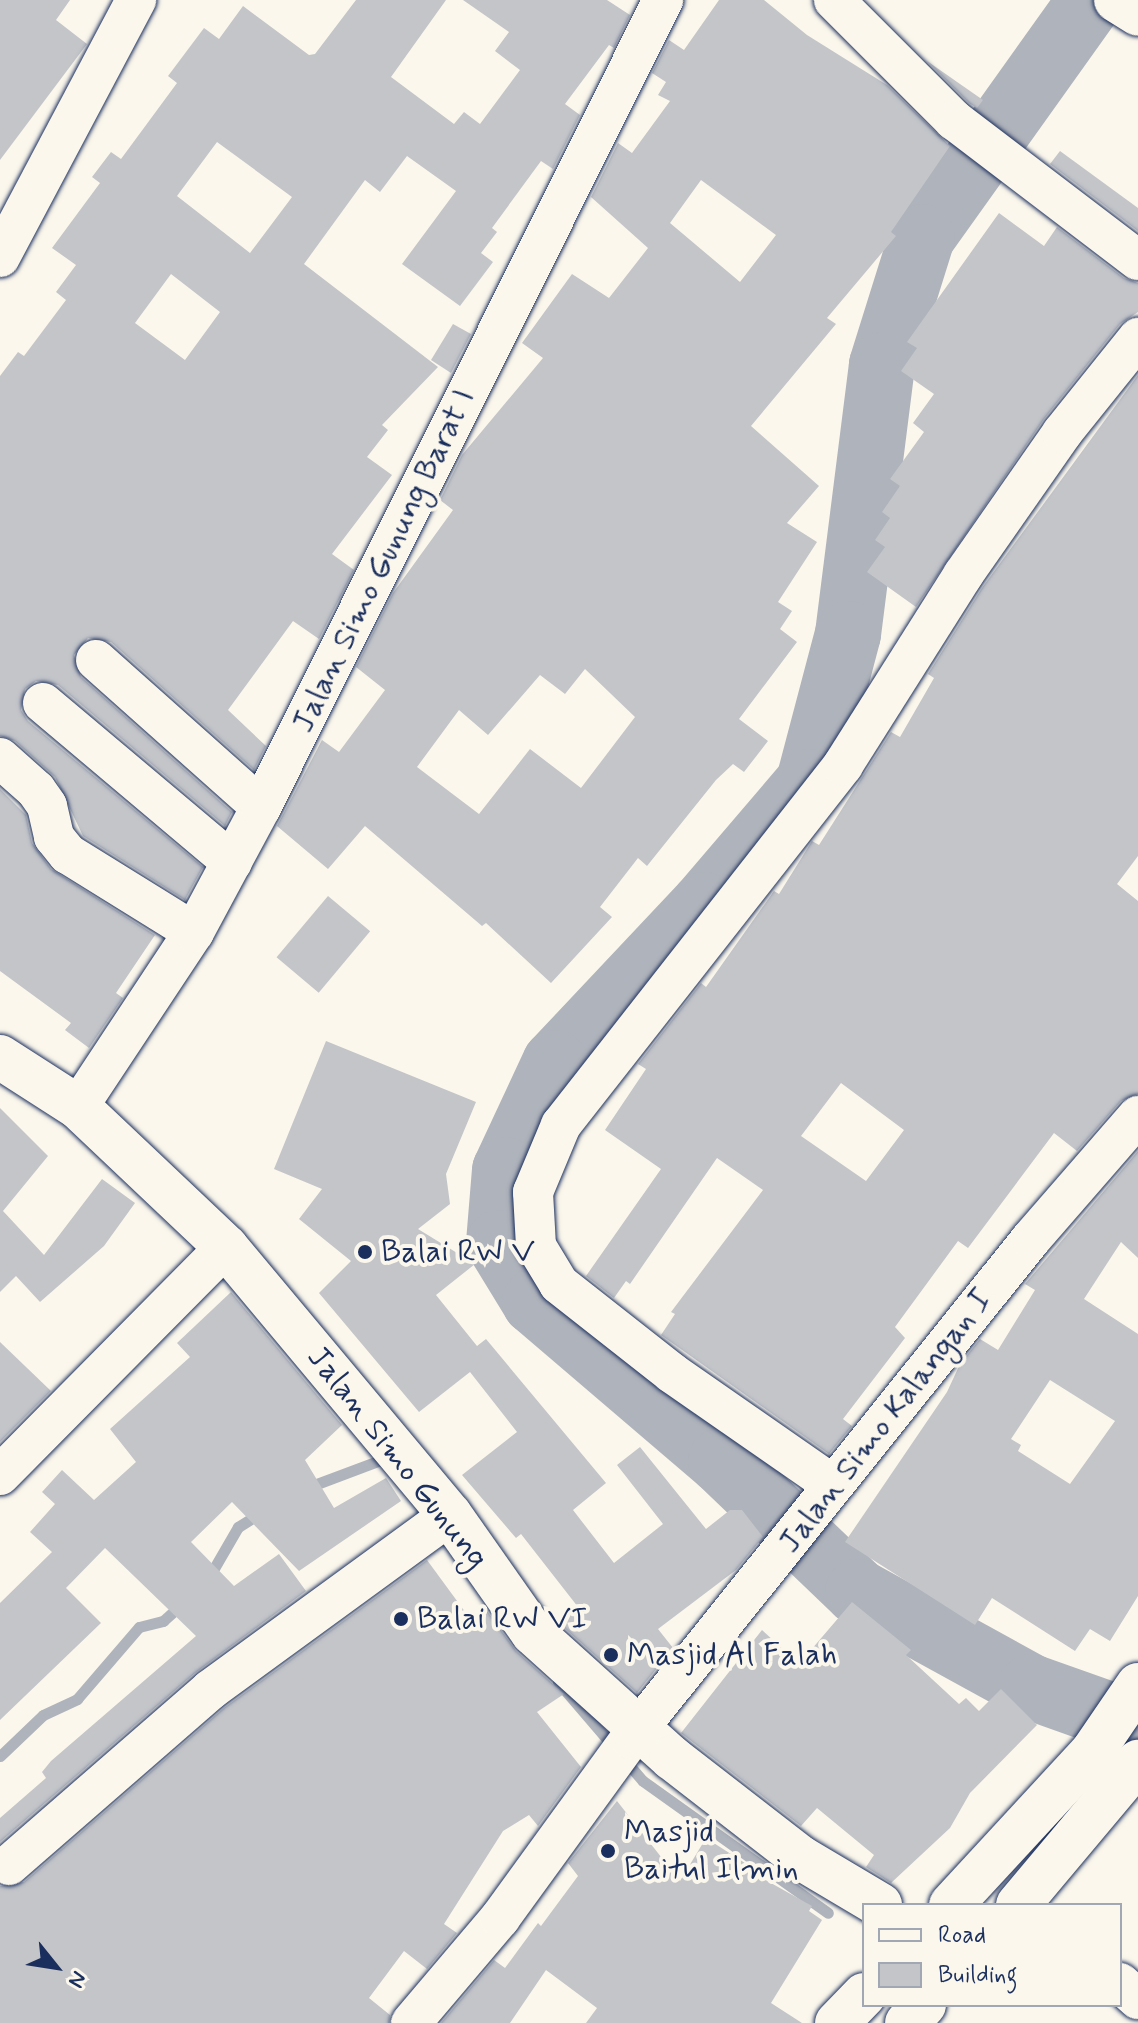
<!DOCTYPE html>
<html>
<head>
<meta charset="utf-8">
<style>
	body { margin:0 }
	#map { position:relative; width:1138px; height:2023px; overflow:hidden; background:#fbf7ec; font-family:Mynerve,sans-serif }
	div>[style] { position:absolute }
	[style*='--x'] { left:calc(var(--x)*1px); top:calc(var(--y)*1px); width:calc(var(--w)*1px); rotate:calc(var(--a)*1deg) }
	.stream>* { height:11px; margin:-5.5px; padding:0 5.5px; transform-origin:5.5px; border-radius:5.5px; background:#afb3bb }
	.river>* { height:66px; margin:-33px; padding:0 33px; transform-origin:33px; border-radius:33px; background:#afb3bb }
	.building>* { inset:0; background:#c3c5c9; transform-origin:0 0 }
	.roads { filter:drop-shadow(0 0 2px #1b2f5e) drop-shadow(0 0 2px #1b2f5e) }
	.minor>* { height:40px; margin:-20px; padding:0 20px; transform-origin:20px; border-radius:20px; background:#fbf7ec }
	.secondary>* { height:44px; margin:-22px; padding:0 22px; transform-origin:22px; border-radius:22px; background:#fbf7ec }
	.motorway>* { height:44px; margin:-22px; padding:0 22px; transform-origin:22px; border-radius:22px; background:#fbf7ec }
	.dots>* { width:22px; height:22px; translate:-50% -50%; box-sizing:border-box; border:4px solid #fbf7ec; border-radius:50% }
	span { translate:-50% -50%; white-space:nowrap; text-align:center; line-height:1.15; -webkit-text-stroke:8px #fbf7ec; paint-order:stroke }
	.street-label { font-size:32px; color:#1b2f5e }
	.poi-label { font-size:32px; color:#1b2f5e }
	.left { translate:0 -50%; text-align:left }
	.legend { position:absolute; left:862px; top:1903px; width:260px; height:104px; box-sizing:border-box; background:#fbf7ec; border:2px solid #a1a7b3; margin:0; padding:10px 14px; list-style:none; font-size:24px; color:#1b2f5e }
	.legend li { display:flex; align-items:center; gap:16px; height:40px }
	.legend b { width:40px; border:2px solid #a1a7b3 }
	.north { position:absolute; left:16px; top:1927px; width:80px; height:80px; -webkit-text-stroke:6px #fbf7ec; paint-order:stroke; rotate:120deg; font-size:22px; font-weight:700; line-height:32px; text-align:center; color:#1b2f5e }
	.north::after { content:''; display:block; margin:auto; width:28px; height:36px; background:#1b2f5e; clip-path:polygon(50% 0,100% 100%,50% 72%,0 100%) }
</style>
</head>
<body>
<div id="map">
	<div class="stream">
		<div style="--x:306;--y:1488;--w:85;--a:-20.6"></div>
		<div style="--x:386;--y:1458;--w:6;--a:59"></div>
		<div style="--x:209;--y:1577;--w:58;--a:-59.9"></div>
		<div style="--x:238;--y:1527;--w:25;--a:-32"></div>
		<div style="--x:558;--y:1682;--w:130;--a:49.4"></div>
		<div style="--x:643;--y:1781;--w:227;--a:35.5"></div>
		<div style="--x:0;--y:1756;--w:59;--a:-43.6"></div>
		<div style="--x:43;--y:1715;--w:38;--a:-25"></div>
		<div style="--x:77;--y:1699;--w:95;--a:-49.3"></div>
		<div style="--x:139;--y:1627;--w:25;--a:-14"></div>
		<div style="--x:163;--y:1621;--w:27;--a:-42"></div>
	</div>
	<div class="river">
		<div style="--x:1091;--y:0;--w:291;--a:125.5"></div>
		<div style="--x:922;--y:237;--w:134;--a:107.4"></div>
		<div style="--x:882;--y:365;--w:271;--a:97.2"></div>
		<div style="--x:848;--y:634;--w:153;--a:104.8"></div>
		<div style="--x:809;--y:782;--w:162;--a:130.5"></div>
		<div style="--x:704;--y:905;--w:217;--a:133.3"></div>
		<div style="--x:555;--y:1063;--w:118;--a:115"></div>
		<div style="--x:505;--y:1170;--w:73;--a:94.7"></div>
		<div style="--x:499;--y:1243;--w:69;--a:58.6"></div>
		<div style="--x:535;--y:1302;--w:245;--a:40.5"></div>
		<div style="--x:721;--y:1461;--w:190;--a:43.7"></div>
		<div style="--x:858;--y:1592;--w:197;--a:28.8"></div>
		<div style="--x:1031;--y:1687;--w:102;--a:19.5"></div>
		<div style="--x:1127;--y:1721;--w:17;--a:50"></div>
	</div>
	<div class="building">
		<div style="clip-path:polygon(0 0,70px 0,56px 20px,87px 44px,0 160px)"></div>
		<div style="clip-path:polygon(evenodd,356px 0,446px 0,391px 77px,454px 124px,464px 112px,480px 124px,520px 70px,495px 51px,509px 32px,463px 0,607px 0,630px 15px,614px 48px,609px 45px,565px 104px,580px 115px,553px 169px,541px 161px,492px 228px,497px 232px,481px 253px,493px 262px,460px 306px,402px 264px,456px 191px,407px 156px,380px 192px,365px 180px,304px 264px,438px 367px,382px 425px,388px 430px,367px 457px,392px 475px,332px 554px,354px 570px,319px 639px,293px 621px,228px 710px,266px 746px,254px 770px,111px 642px,88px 638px,74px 655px,81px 677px,232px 812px,225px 826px,58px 685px,36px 681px,25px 689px,21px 710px,28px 721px,203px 867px,185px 900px,83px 836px,55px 777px,15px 741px,0 736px,0 376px,18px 352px,24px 356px,66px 300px,56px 292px,76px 265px,52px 248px,100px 183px,92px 177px,111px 152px,121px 159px,177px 83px,168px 76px,204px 28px,219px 39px,243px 6px,309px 55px,315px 54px,356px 0,217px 142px,292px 197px,250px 253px,177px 196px,217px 142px,356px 0,171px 274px,220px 312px,185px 360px,135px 323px,171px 274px)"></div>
		<div style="clip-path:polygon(evenodd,719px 0,764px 0,807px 35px,887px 85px,950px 146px,891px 232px,896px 236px,827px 318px,836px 324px,751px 426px,819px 486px,787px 523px,817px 542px,778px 602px,792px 611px,780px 629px,797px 642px,739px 719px,768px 741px,744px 772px,733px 764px,716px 780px,647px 866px,638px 858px,600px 907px,612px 917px,551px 983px,486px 923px,482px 926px,365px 826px,328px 869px,277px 826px,322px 740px,339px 752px,385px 690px,356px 667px,393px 593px,453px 510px,440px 500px,462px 455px,543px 358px,522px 343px,572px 274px,609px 298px,648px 248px,591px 197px,618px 143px,632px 153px,670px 101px,658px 95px,666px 82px,652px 73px,669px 40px,684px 50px,719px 0,701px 180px,776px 235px,740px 282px,670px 223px,701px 180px,719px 0,585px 669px,635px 717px,581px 788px,530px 749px,479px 814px,417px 767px,459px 710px,488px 735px,540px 675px,565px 694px,585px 669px)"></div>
		<div style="clip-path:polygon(927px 61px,983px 100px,977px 108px,969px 103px)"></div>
		<div style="clip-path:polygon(1060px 151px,1138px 208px,1138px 231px,1050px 164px)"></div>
		<div style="clip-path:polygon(999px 213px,1044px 246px,1057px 227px,1124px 278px,1138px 283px,1138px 312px,1120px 324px,1044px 419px,916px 607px,867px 572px,885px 547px,875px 540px,890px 518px,882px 512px,900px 486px,890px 479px,924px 432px,913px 423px,934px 394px,901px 371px,917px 348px,907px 342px)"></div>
		<div style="clip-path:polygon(453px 324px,471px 334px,451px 373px,431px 360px)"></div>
		<div style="clip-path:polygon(evenodd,1138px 375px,1138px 856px,1117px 884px,1138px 901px,1138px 1094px,1121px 1101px,1077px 1151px,1054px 1133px,968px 1248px,958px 1241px,895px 1327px,905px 1338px,843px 1419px,852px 1426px,829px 1454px,661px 1335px,675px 1314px,671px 1312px,763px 1190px,717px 1158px,630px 1284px,626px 1281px,614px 1298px,586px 1276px,661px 1169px,605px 1130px,646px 1069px,638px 1064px,701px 983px,706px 987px,774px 891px,779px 894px,812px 841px,819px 845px,891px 732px,900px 737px,934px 678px,928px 674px,982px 588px,1138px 375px,841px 1083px,904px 1130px,866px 1181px,801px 1136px,841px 1083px)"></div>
		<div style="clip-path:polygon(0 789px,26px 815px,32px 843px,51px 869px,155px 935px,116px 993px,123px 998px,89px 1048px,65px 1030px,71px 1023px,0 971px)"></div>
		<div style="left:328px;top:896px;width:55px;height:80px;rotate:40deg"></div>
		<div style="clip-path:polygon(326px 1041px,476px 1102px,446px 1174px,450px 1204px,418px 1229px,475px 1264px,436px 1295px,477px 1346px,486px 1339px,606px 1483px,573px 1510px,614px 1563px,663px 1524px,617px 1465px,640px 1447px,706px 1529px,730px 1510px,742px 1510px,763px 1537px,736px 1570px,658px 1629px,673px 1648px,637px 1693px,559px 1623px,578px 1607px,521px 1534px,516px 1538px,462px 1475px,517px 1432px,470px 1372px,419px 1412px,319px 1293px,351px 1261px,299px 1219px,322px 1189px,274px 1169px)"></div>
		<div style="clip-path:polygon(0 1108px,48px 1156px,3px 1211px,44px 1255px,102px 1179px,135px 1203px,104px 1246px,40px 1302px,16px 1276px,0 1292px)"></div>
		<div style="clip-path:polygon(evenodd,1138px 1151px,1138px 1258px,1121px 1242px,1084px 1299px,1138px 1334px,1138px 1596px,1110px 1641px,1090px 1629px,1075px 1651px,992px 1598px,975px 1625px,845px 1542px,947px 1392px,960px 1364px,980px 1339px,998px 1350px,1035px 1290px,1025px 1284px,1138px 1151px,1050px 1380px,1115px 1421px,1070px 1484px,1018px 1451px,1021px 1445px,1011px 1439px,1050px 1380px)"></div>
		<div style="clip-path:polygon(231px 1292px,342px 1425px,305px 1460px,334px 1508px,386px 1478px,401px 1501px,299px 1571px,232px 1502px,191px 1542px,234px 1586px,279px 1554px,306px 1591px,195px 1673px,0 1842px,0 1818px,46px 1778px,42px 1772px,51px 1761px,196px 1636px,105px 1548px,66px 1588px,101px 1623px,0 1720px,0 1603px,52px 1552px,30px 1532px,55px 1504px,42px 1492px,62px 1470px,94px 1500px,136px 1462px,110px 1429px,190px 1357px,177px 1343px)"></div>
		<div style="clip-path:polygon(0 1342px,51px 1391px,0 1442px)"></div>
		<div style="clip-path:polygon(427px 1560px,471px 1620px,487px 1611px,516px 1651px,564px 1694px,537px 1712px,581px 1767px,538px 1826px,529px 1815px,503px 1831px,444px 1924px,457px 1933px,427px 1969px,404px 1951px,369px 1998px,390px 2015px,389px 2023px,0 2023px,0 1886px,24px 1882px,224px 1708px)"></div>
		<div style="clip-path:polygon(852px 1602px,911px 1650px,906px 1655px,959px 1704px,966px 1698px,979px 1711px,1001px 1689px,1037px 1725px,970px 1793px,950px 1828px,891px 1883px,866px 1867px,874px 1855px,817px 1808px,801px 1826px,681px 1733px,762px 1630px,799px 1664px)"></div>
		<div style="clip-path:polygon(617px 1801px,680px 1881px,706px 1838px,762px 1874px,760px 1877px,812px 1906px,809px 1911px,822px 1920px,771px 2003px,802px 2023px,586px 2023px,597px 2008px,546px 1970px,510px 2023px,441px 2023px,494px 1960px,505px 1968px,538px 1923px,541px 1926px,578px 1876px,568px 1863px)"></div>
	</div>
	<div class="roads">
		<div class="minor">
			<div style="--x:834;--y:0;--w:170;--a:45"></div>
			<div style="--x:954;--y:120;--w:231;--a:37.3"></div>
			<div style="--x:0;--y:257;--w:291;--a:-62.1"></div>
			<div style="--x:96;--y:660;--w:221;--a:41.7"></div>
			<div style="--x:43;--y:703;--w:247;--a:40.1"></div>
			<div style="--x:0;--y:758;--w:48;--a:41.6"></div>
			<div style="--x:36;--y:790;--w:19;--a:55"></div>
			<div style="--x:47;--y:806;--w:32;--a:77"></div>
			<div style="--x:54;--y:837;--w:22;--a:51"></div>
			<div style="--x:68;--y:854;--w:148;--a:31.8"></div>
			<div style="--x:78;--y:1107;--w:210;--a:-56.5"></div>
			<div style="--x:194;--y:932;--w:142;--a:-61.8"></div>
			<div style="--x:261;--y:807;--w:902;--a:-63.52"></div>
			<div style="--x:0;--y:1475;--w:321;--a:-45.3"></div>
			<div style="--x:833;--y:1485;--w:196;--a:-145.2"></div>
			<div style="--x:672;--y:1373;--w:144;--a:-141.8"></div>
			<div style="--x:559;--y:1284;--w:44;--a:-121.2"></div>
			<div style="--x:536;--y:1246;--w:54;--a:-93.2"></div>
			<div style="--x:533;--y:1192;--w:73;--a:-67.3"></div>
			<div style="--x:561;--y:1125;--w:457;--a:-51.9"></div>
			<div style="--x:843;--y:765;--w:225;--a:-57.7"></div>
			<div style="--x:963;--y:575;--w:173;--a:-55.1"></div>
			<div style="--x:1062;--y:433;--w:122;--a:-51.3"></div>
			<div style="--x:9;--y:1865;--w:267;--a:-41"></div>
			<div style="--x:210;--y:1690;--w:297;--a:-36.1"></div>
			<div style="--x:1120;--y:1983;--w:24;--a:42"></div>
			<div style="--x:411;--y:2023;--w:138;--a:-49.7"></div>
			<div style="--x:500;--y:1918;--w:221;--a:-54"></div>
			<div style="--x:630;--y:1739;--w:641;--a:-51.27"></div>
			<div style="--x:1031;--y:1239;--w:163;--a:-49"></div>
		</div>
		<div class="secondary">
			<div style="--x:0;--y:1057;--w:93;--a:32.7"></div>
			<div style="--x:78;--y:1107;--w:204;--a:43.4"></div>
			<div style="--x:226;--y:1247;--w:349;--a:50.1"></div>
			<div style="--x:450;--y:1515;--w:144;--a:54.9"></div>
			<div style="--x:533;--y:1633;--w:187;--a:42"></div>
			<div style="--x:672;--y:1758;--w:163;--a:37.8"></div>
			<div style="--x:801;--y:1858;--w:92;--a:30.7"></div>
			<div style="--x:951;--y:1905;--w:209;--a:-47.3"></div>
			<div style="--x:1093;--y:1751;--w:80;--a:-55.7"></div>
			<div style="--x:1018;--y:1905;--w:187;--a:-50"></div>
			<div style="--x:837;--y:2023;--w:39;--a:-46"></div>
			<div style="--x:907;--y:2023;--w:25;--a:-47"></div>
		</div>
		<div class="motorway">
			<div style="--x:1116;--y:0;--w:26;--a:32"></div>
		</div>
	</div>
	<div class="dots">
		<div style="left:365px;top:1252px;background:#1b2f5e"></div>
		<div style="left:401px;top:1619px;background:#1b2f5e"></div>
		<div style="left:611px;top:1655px;background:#1b2f5e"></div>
		<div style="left:608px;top:1851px;background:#1b2f5e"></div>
	</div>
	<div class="street-label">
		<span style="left:384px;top:561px;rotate:-64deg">Jalan Simo Gunung Barat I</span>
		<span style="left:886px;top:1421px;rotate:-52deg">Jalan Simo Kalangan I</span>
		<span style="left:397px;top:1458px;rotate:52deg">Jalan Simo Gunung</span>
	</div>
	<div class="poi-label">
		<span class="left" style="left:381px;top:1252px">Balai RW V</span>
		<span class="left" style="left:417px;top:1619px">Balai RW VI</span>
		<span class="left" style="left:627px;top:1655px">Masjid Al Falah</span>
		<span class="left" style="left:624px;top:1851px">Masjid<br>Baitul Ilmin</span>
	</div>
	<ul class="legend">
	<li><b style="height:10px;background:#fbf7ec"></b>Road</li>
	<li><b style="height:22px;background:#c3c5c9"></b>Building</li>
	</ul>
	<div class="north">N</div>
</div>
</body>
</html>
